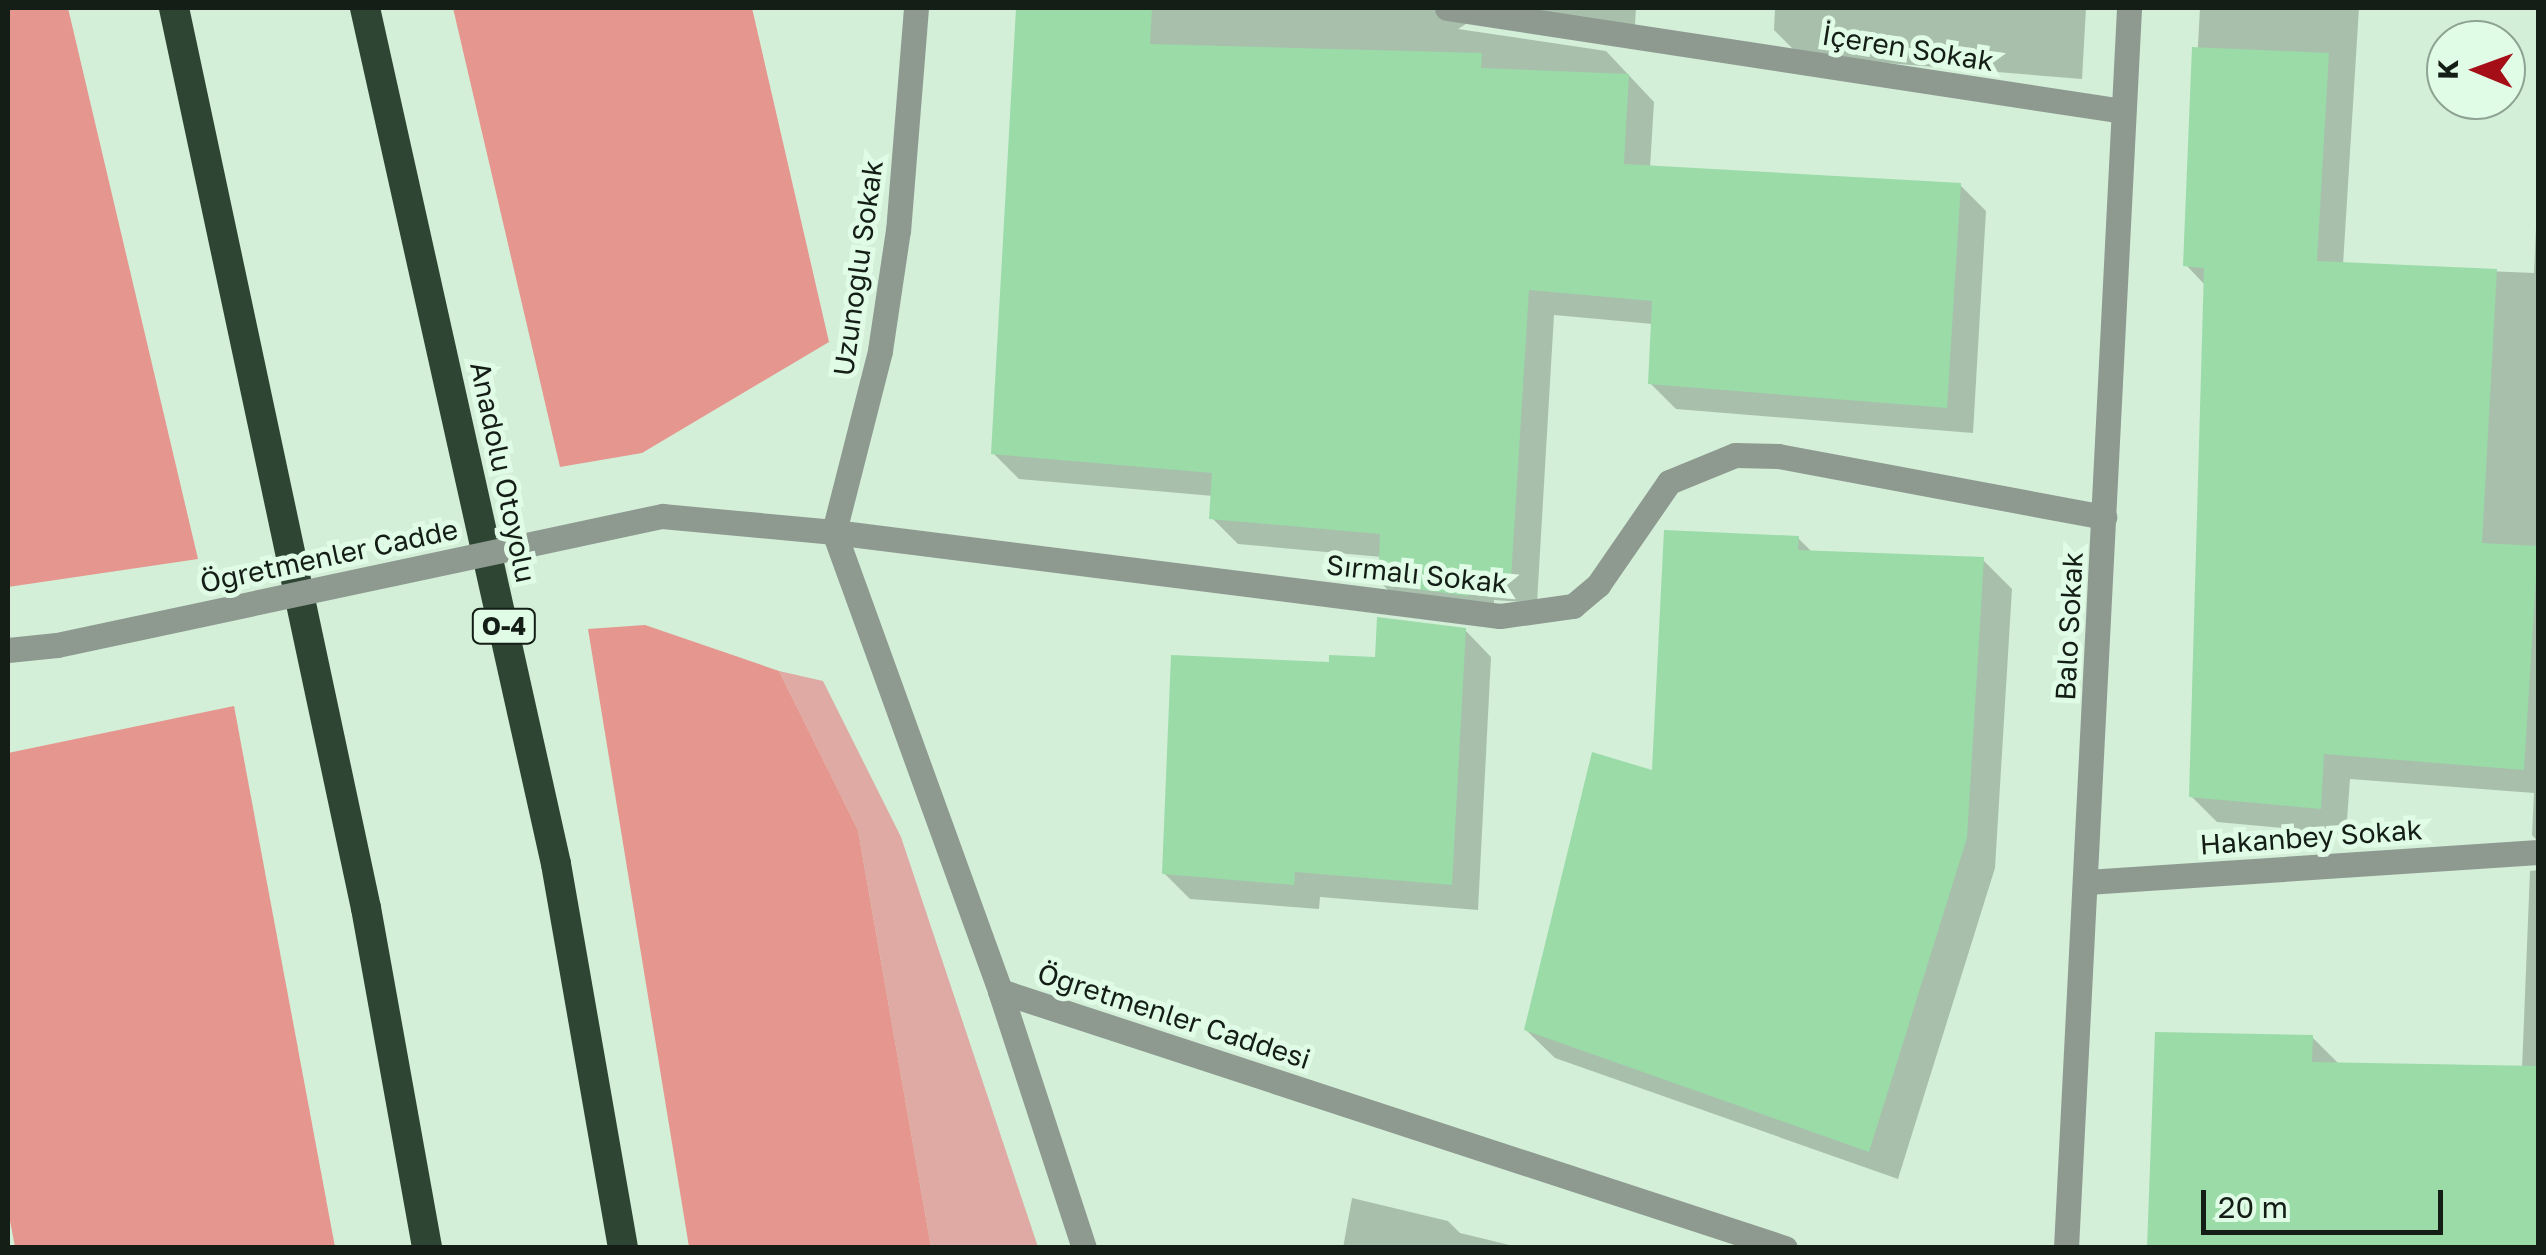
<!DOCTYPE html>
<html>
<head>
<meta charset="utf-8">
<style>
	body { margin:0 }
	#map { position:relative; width:2546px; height:1255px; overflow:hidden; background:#d3efd8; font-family:"Golos Text",sans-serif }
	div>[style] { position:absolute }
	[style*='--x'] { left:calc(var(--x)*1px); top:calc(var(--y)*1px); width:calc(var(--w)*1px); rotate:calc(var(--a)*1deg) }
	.green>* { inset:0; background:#dfaaa4 }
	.forest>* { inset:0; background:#e5968e }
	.shadow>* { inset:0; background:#0003 }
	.building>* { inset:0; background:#9adba8 }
	.minor>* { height:25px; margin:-12.5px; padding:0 12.5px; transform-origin:12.5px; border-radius:12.5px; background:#8e9a90 }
	.tertiary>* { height:25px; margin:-12.5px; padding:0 12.5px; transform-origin:12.5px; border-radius:12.5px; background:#8e9a90 }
	.motorway>* { height:30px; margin:-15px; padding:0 15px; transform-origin:15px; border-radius:15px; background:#2e4533 }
	.tertiary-bridge>* { height:25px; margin:-12.5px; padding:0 12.5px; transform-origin:12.5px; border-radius:12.5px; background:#8e9a90 }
	span { translate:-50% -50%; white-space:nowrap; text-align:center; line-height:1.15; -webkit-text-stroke:10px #e0fce6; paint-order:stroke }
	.shield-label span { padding:2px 8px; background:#e0fce6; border:2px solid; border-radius:8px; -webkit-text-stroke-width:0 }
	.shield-label { font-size:25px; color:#141e16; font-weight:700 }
	.street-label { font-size:28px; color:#141e16 }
	.frame { position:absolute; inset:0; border:10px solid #141e16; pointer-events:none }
	.north { position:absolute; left:2426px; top:20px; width:100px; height:100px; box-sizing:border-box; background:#e0fce6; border:2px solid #8ea393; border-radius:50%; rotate:271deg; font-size:28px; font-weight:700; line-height:40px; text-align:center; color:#141e16 }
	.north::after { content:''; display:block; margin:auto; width:35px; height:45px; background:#a50d17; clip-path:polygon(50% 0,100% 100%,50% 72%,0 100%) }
	.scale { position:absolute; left:2201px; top:1190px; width:242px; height:45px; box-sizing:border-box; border:5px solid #141e16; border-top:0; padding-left:12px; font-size:30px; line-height:35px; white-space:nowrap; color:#141e16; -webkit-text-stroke:8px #e0fce6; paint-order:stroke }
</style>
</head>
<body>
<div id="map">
	<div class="green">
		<div style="clip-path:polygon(779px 671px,823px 681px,901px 837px,1038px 1247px,931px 1247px,858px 830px)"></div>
	</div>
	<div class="forest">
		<div style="clip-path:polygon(8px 8px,68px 8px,198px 559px,8px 587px)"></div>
		<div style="clip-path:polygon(453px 8px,752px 8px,829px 342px,642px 453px,560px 467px)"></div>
		<div style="clip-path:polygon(645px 625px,779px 671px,858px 830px,931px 1247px,689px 1247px,588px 629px)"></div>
		<div style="clip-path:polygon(234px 706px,335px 1247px,15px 1247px,8px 1210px,8px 753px)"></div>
	</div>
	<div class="shadow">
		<div style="clip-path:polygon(1018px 8px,1636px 8px,1634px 41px,1477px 17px,1458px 29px,1606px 51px,1654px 102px,1650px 168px,1960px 185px,1986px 211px,1973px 433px,1676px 409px,1650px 383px,1653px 324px,1554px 315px,1537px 603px,1494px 600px,1493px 620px,1407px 609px,1381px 583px,1382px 557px,1238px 544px,1212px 518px,1213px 496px,1019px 479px,993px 453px)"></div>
		<div style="clip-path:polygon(1775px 8px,2086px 8px,2082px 79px,1800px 56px,1774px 30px)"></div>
		<div style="clip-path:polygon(2200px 8px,2359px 8px,2343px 265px,2534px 273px,2538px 184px,2538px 842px,2532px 835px,2534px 793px,2350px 779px,2346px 834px,2217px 822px,2191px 796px,2206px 286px,2186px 265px)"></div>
		<div style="clip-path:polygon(1798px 538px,1813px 553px,1983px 560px,2012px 589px,1995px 868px,1898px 1179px,1555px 1058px,1526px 1030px,1655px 774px)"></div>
		<div style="clip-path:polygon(1465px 630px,1491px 657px,1478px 910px,1320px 897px,1319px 909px,1190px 899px,1164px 873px,1331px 664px,1378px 659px)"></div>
		<div style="clip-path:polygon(2538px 870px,2538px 1248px,2149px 1248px,2312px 1037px,2338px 1063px,2522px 1069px,2530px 871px)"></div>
		<div style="clip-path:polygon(1352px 1198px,1448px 1221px,1460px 1233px,1522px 1248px,1343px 1248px)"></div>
	</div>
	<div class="building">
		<div style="clip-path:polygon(1016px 8px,1152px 8px,1150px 44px,1482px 53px,1481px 68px,1629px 74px,1624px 164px,1961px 183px,1947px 408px,1648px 384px,1652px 301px,1529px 290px,1511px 579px,1469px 575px,1468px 596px,1378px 584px,1380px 534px,1209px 519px,1212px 473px,991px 454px)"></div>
		<div style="clip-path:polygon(2192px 47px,2329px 53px,2317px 261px,2497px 269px,2482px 543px,2538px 546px,2524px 770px,2324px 754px,2321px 809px,2189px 797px,2204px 268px,2183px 266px)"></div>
		<div style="clip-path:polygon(1664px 530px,1799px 536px,1798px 550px,1984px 557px,1967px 838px,1869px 1152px,1524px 1030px,1592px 752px,1652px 770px)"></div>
		<div style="clip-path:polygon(1377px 617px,1466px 628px,1452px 885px,1295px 872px,1294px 885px,1162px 874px,1171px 655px,1329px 662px,1329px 655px,1375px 657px)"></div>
		<div style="clip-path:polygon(2155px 1032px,2313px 1035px,2312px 1062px,2538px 1066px,2538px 1248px,2147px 1248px)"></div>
	</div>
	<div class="minor">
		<div style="--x:916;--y:8;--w:223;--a:94.6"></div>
		<div style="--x:898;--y:230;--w:122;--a:98.5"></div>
		<div style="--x:880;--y:351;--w:187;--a:104.3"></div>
		<div style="--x:834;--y:532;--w:671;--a:7.19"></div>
		<div style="--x:1500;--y:616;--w:74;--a:-7.8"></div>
		<div style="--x:1573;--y:606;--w:33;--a:-40"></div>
		<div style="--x:1598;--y:585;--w:125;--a:-55.4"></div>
		<div style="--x:1669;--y:482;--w:71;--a:-22.2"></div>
		<div style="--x:1735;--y:455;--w:43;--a:1.3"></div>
		<div style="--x:1778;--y:456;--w:332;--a:10.6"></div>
		<div style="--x:1447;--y:8;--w:684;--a:8.66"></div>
		<div style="--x:2087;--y:882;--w:452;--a:-3.8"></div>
		<div style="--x:1000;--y:991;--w:270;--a:71.9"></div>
		<div style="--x:2066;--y:1248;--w:1242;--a:-87.09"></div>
	</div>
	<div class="tertiary">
		<div style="--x:662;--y:516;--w:173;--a:5.3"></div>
		<div style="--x:834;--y:532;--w:488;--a:70.1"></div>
		<div style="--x:1000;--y:991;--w:826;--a:18.13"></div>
		<div style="--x:8;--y:650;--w:49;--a:-5.8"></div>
	</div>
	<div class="motorway">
		<div style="--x:174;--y:8;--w:920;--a:77.96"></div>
		<div style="--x:366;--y:908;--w:345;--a:79.8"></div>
		<div style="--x:365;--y:8;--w:877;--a:77.42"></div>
		<div style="--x:556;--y:864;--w:390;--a:80.1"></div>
	</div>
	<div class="tertiary-bridge">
		<div style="--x:57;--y:645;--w:619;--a:-12.04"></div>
	</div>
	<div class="shield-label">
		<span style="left:504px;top:626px">O-4</span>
	</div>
	<div class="street-label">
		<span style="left:1908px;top:48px;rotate:9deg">İçeren Sokak</span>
		<span style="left:858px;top:268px;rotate:-82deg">Uzunoğlu Sokak</span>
		<span style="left:503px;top:472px;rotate:78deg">Anadolu Otoyolu</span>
		<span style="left:329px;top:556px;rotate:-12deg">Öğretmenler Cadde</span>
		<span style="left:1417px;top:574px;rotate:6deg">Sırmalı Sokak</span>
		<span style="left:2069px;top:626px;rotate:-87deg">Balo Sokak</span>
		<span style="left:2311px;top:837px;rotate:-4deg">Hakanbey Sokak</span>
		<span style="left:1174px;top:1016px;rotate:18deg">Öğretmenler Caddesi</span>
	</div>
	<div class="frame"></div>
	<div class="north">K</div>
	<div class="scale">20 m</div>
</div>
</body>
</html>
